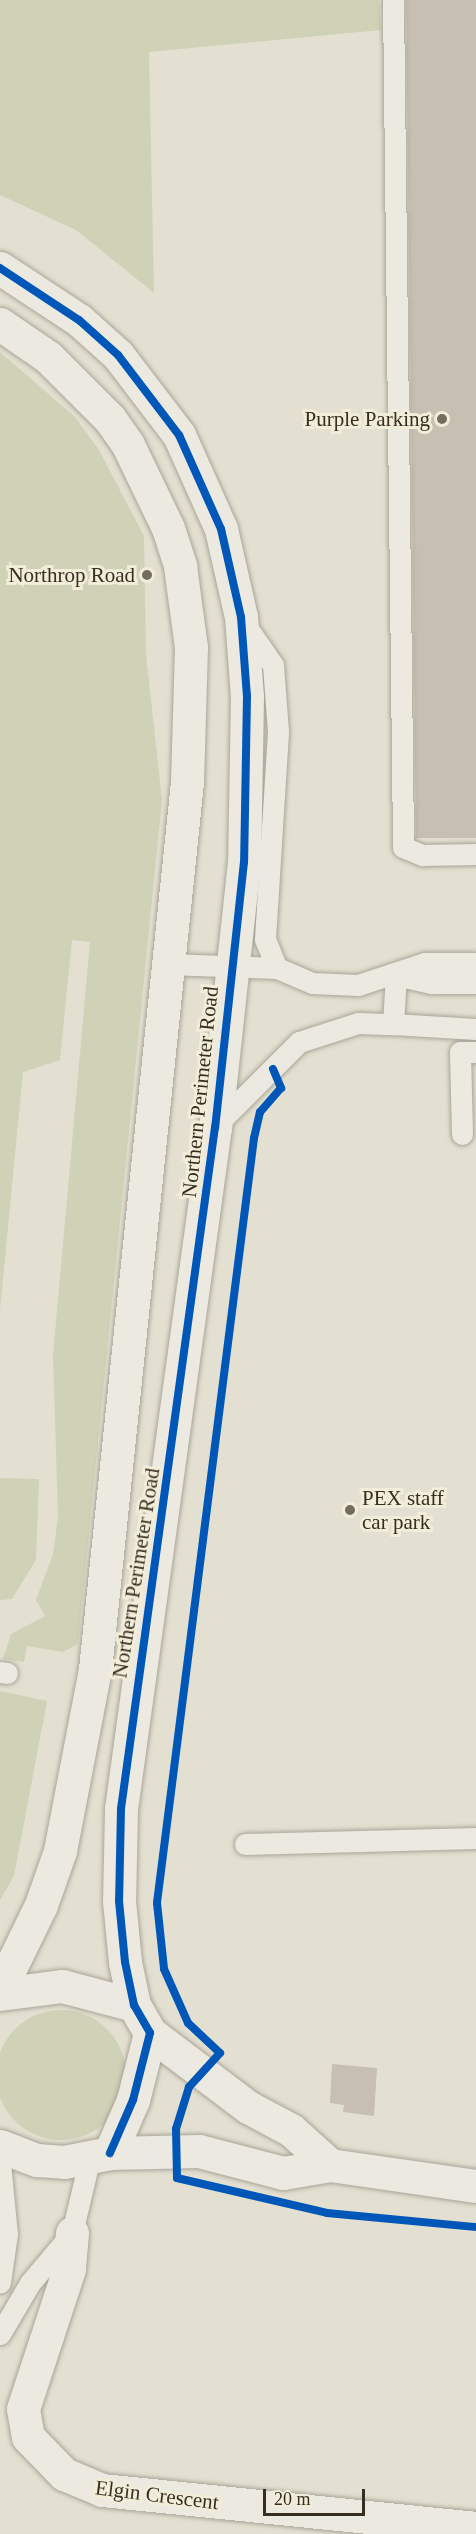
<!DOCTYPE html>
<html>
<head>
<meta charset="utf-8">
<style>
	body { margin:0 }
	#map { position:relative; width:476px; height:2534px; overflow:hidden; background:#e3e0d1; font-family:Georgia,serif }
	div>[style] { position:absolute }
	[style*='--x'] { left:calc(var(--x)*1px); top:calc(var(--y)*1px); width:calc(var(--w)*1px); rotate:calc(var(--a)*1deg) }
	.green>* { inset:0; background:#cfd2b6 }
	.round { border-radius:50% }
	.building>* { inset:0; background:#c6bfb2 }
	.roads { filter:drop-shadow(0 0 2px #a9a599) drop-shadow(0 0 2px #a9a599) }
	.lane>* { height:21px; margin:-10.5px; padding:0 10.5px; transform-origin:10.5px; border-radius:10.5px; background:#ece9e1 }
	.street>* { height:33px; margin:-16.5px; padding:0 16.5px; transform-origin:16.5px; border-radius:16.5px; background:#ece9e1 }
	.secondary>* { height:33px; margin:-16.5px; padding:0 16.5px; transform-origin:16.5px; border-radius:16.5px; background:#ece9e1 }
	.cycleway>* { height:8px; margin:-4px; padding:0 4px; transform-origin:4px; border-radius:4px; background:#0057b8 }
	.dots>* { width:16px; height:16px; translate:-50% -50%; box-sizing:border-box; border:3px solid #f2edd9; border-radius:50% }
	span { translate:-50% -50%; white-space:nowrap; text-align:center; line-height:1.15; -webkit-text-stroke:6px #f2edd9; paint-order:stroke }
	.poi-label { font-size:21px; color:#372e22 }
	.right { translate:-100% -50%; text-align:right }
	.left { translate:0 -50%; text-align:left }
	.street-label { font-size:21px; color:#372e22 }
	.scale { position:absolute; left:263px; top:2489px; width:102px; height:27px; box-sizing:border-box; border:3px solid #372e22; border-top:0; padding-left:8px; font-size:18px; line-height:21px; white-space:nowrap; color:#372e22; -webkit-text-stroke:4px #f2edd9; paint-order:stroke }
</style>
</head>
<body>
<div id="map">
	<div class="green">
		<div style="clip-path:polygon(0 0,379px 0,381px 30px,149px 52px,154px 293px,76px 230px,0 195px)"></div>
		<div style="clip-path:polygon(0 352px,75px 417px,99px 450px,144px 536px,146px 654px,162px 800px,78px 1644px,63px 1652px,27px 1646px,24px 1662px,3px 1659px,11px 1634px,45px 1616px,36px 1600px,53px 1554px,58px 1517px,53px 1355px,90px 942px,72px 940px,60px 1060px,23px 1072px,0 1310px)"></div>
		<div style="clip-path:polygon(0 1478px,39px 1479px,36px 1560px,12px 1599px,0 1600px)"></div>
		<div style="clip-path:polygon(0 1691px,47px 1701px,14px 1876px,0 1900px)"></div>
		<div class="round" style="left:-4px;top:2010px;width:130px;height:130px"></div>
	</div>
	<div class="building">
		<div style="clip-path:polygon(406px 0,476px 0,476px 838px,416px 838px)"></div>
		<div style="clip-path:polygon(332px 2064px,377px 2068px,374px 2116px,343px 2112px,344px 2105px,330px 2103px)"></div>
	</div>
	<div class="roads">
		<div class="lane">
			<div style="--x:393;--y:0;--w:847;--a:89.32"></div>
			<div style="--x:403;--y:847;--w:21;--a:23"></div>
			<div style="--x:422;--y:855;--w:54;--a:-1.1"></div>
			<div style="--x:244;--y:623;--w:51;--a:55.4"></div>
			<div style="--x:273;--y:665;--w:67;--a:85.7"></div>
			<div style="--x:278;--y:732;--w:207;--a:93.6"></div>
			<div style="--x:265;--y:939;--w:31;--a:68"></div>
			<div style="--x:169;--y:964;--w:108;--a:2.1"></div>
			<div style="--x:277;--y:968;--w:38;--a:23"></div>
			<div style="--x:312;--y:983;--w:46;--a:2.5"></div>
			<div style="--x:358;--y:985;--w:71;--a:-18.2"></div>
			<div style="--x:425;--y:963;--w:51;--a:0"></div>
			<div style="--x:396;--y:975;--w:37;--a:13"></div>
			<div style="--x:432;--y:983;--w:44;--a:0"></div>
			<div style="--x:393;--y:1024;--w:83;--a:3.4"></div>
			<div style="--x:217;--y:1124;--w:116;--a:-45"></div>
			<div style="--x:299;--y:1042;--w:62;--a:-17.9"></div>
			<div style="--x:358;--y:1023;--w:35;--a:2"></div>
			<div style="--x:393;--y:1024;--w:49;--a:-86.5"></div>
			<div style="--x:462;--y:1134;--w:82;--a:-91.4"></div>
			<div style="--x:460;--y:1052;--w:16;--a:0"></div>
			<div style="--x:0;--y:1672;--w:7;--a:8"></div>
			<div style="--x:245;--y:1844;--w:231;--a:-1.5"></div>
			<div style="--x:0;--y:2163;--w:71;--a:84.4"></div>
			<div style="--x:7;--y:2234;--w:49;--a:98.3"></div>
			<div style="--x:0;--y:2334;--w:59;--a:-59.5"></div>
			<div style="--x:30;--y:2283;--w:65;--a:-50"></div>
			<div style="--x:72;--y:2233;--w:78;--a:-76.7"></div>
		</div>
		<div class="street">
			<div style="--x:72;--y:2233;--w:36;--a:95"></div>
			<div style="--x:69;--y:2269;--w:147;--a:108.2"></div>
			<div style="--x:23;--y:2409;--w:28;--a:80"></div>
			<div style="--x:28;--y:2437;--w:52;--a:45.8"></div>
			<div style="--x:64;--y:2474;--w:41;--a:22.8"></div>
			<div style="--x:102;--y:2490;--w:376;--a:5.8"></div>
		</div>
		<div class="secondary">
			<div style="--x:0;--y:268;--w:95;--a:33.4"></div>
			<div style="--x:79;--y:320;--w:52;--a:41.9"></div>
			<div style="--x:118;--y:355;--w:101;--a:52.7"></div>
			<div style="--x:179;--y:435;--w:103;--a:65.9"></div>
			<div style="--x:221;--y:529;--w:90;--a:77.2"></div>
			<div style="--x:241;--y:617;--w:79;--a:85.7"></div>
			<div style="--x:247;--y:696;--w:166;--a:91"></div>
			<div style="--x:244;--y:862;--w:267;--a:96.2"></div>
			<div style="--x:215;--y:1127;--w:688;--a:97.85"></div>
			<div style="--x:121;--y:1809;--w:92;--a:91.2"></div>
			<div style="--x:119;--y:1901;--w:61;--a:84.4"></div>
			<div style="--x:125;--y:1962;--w:44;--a:78.2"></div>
			<div style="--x:134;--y:2005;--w:32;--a:60"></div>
			<div style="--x:150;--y:2033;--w:69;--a:104.2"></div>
			<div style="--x:133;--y:2100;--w:58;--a:113.5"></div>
			<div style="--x:0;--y:324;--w:58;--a:34.5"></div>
			<div style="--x:48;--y:357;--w:88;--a:45"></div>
			<div style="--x:110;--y:419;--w:32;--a:55"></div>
			<div style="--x:128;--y:445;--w:92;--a:64.3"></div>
			<div style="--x:168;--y:528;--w:40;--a:72"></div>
			<div style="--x:180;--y:566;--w:82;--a:82.3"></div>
			<div style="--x:191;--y:647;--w:135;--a:91.7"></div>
			<div style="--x:187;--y:782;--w:892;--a:95.92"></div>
			<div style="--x:95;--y:1669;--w:185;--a:100.9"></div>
			<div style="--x:60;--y:1851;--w:57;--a:109.4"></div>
			<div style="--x:41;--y:1905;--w:93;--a:116"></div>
			<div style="--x:0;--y:1994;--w:63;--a:-7.4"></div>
			<div style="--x:62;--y:1986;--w:74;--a:14.8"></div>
			<div style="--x:150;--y:2033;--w:123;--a:37.1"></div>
			<div style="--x:248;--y:2107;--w:49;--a:28.1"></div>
			<div style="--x:291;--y:2130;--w:52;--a:41.9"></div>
			<div style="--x:0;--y:2146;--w:40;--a:21"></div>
			<div style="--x:37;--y:2160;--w:27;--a:4"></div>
			<div style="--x:64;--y:2162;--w:47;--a:-11.1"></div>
			<div style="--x:110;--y:2153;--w:89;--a:-1.3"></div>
			<div style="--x:199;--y:2151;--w:87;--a:14.7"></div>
			<div style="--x:283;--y:2173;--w:48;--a:-9.7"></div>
			<div style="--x:330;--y:2165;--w:148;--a:8.2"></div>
		</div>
	</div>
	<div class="cycleway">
		<div style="--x:0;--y:268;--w:95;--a:33.4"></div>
		<div style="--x:79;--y:320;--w:52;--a:41.9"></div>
		<div style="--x:118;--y:355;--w:101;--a:52.7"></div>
		<div style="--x:179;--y:435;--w:103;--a:65.9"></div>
		<div style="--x:221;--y:529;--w:90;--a:77.2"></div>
		<div style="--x:241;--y:617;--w:79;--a:85.7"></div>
		<div style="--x:247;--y:696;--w:166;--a:91"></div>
		<div style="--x:244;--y:862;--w:267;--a:96.2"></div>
		<div style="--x:215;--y:1127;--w:688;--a:97.85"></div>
		<div style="--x:121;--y:1809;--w:92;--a:91.2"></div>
		<div style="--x:119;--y:1901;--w:61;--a:84.4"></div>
		<div style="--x:125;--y:1962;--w:44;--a:78.2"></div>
		<div style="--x:134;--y:2005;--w:32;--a:60"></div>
		<div style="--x:150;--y:2033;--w:69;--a:104.2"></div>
		<div style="--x:133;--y:2100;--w:58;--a:113.5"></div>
		<div style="--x:273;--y:1069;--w:21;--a:67"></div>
		<div style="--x:281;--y:1088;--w:32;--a:131"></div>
		<div style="--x:260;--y:1112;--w:27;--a:103"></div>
		<div style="--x:254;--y:1138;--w:771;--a:97.23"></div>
		<div style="--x:157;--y:1903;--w:66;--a:83.9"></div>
		<div style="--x:164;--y:1969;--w:59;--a:66"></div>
		<div style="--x:188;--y:2023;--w:44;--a:43.2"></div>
		<div style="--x:220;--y:2053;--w:46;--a:132.4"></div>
		<div style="--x:189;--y:2087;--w:44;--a:107.2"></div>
		<div style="--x:176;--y:2129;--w:49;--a:88.8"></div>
		<div style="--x:177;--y:2178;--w:154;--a:13.1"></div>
		<div style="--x:327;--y:2213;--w:150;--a:5.4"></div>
	</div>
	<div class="dots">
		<div style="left:442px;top:419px;background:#736c5f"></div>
		<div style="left:147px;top:575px;background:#736c5f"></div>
		<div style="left:350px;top:1510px;background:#736c5f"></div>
	</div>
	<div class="poi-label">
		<span class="right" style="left:430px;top:419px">Purple Parking</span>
		<span class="right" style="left:135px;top:575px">Northrop Road</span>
		<span class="left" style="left:362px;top:1510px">PEX staff<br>car park</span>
	</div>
	<div class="street-label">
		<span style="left:200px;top:1092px;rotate:-84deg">Northern Perimeter Road</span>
		<span style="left:136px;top:1573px;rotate:-81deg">Northern Perimeter Road</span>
		<span style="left:157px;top:2495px;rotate:7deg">Elgin Crescent</span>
	</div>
	<div class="scale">20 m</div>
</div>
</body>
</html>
